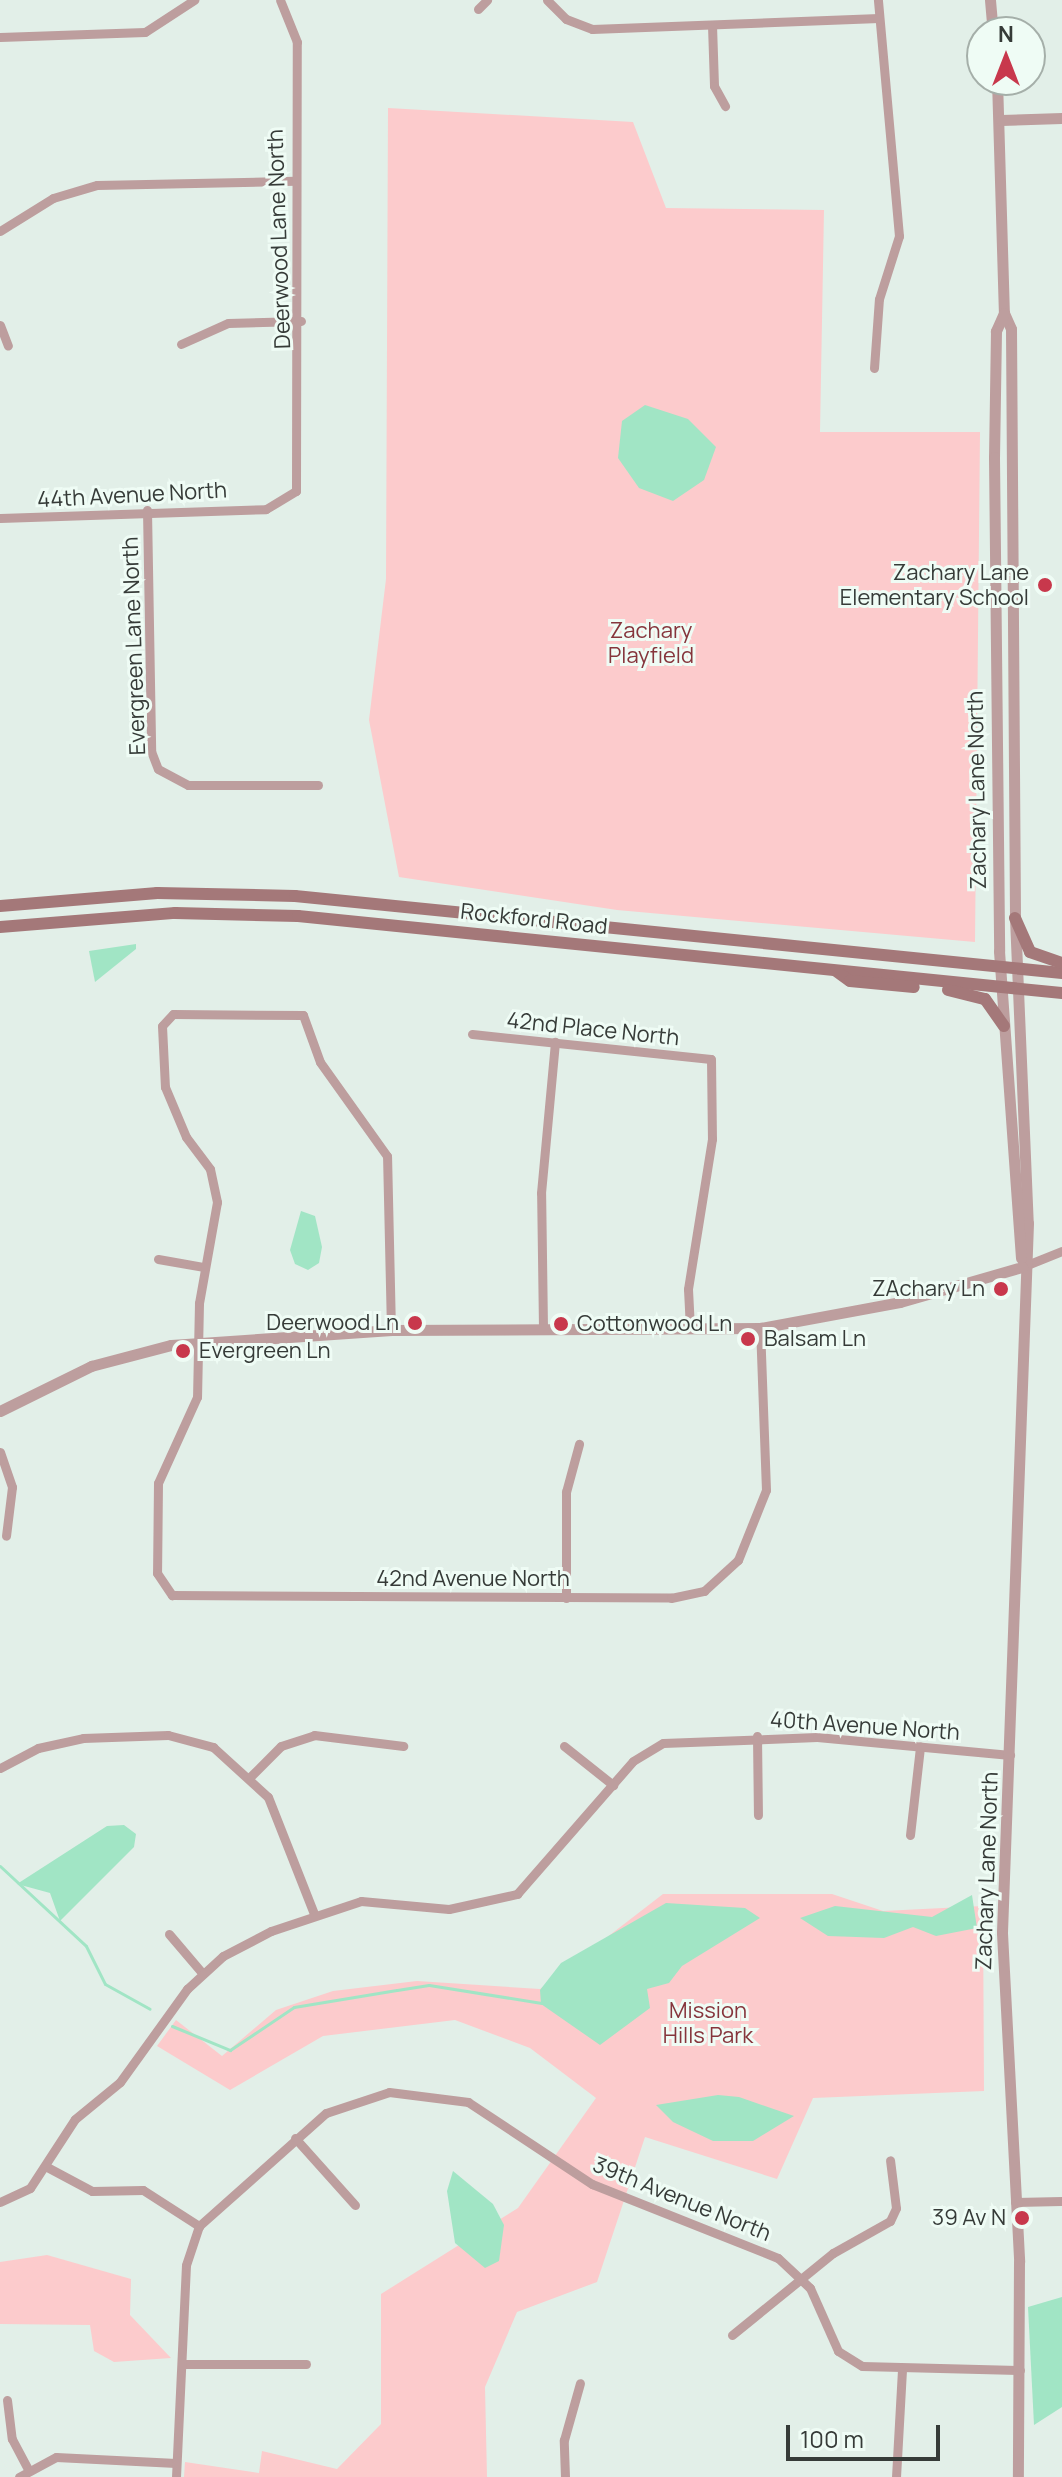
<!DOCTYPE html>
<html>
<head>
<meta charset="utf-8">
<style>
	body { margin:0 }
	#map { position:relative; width:1062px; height:2477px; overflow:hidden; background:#e2efe8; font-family:Manrope,sans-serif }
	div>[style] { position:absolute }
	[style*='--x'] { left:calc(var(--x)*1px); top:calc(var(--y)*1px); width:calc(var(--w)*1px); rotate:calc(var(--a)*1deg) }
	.green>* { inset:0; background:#fccbcc }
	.water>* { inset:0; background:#a1e5c5 }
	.stream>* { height:3px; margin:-1.5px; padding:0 1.5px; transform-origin:1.5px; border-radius:1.5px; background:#a1e5c5 }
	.minor>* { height:9px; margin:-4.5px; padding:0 4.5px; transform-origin:4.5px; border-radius:4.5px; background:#bd9e9e }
	.tertiary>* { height:11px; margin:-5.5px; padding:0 5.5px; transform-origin:5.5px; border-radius:5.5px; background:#bd9e9e }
	.secondary>* { height:12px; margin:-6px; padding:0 6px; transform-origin:6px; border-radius:6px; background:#a47879 }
	.dots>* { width:22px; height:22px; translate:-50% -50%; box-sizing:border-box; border:4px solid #effcf5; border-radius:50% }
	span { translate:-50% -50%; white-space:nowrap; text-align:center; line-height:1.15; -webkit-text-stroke:6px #effcf5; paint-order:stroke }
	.street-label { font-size:22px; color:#363b38 }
	.poi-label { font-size:22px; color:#363b38 }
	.right { translate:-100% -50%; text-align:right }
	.left { translate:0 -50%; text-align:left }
	.park-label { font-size:22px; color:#86353c }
	.north { position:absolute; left:966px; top:16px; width:80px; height:80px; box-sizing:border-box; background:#effcf5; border:2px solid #a5afa9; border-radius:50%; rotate:0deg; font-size:22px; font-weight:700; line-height:32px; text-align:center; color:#363b38 }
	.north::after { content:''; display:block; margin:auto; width:28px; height:36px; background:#c8384c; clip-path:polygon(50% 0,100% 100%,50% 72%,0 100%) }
	.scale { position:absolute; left:786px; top:2425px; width:154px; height:36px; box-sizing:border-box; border:4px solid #363b38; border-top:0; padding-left:10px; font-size:24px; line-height:28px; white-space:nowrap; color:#363b38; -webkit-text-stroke:6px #effcf5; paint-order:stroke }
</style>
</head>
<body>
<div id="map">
	<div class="green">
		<div style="clip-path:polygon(388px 108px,633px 122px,666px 208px,824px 210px,820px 432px,980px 432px,975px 942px,617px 910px,399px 877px,369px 720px,386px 579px)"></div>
		<div style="clip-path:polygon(663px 1894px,832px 1894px,883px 1911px,983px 1906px,984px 2091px,813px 2098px,777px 2179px,645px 2137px,597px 2282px,517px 2312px,485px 2387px,487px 2477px,184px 2477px,185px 2462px,259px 2473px,262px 2451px,337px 2469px,381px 2424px,381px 2294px,518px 2208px,596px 2098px,530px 2048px,455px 2020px,323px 2036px,230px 2090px,157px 2046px,176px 2020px,222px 2056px,276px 2010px,333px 1991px,417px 1981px,540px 1989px)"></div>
		<div style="clip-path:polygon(47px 2255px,131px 2279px,130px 2315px,171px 2358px,114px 2362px,94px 2351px,90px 2325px,0 2324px,0 2262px)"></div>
	</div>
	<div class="water">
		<div style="clip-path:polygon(645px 405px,688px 419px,716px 447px,704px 480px,673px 501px,639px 488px,618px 458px,622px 421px)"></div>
		<div style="clip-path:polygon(136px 944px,136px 949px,95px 982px,89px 951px)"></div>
		<div style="clip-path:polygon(301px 1211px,315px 1216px,322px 1247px,319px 1263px,308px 1270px,295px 1264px,290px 1250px)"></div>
		<div style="clip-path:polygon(124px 1825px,136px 1834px,134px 1847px,60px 1921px,50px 1893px,17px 1884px,107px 1826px)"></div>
		<div style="clip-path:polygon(972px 1895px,977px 1928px,936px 1936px,913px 1927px,884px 1938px,828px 1936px,800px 1918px,835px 1906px,932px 1917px)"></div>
		<div style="clip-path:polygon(666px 1903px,745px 1908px,760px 1918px,682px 1966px,669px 1983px,647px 1989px,650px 2008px,600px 2045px,541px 2004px,540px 1990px,561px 1963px)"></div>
		<div style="clip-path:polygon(718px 2095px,739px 2097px,794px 2116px,753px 2141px,713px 2141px,673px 2122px,656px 2105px)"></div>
		<div style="clip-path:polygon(453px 2171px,493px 2204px,504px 2225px,499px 2261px,485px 2268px,455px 2243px,447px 2191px)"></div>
		<div style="clip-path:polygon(1062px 2297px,1062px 2407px,1034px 2425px,1028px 2307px)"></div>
	</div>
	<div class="stream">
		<div style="--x:0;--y:1866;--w:117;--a:42.9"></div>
		<div style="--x:86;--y:1946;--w:42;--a:63.4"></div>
		<div style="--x:105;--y:1984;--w:51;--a:29.1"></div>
		<div style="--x:172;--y:2026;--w:63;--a:22.5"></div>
		<div style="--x:230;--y:2050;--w:77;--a:-33.9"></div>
		<div style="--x:294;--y:2007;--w:104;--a:-9.4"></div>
		<div style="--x:397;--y:1990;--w:32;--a:-9"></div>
		<div style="--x:429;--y:1985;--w:114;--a:9.1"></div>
	</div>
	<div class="minor">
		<div style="--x:547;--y:0;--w:27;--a:45"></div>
		<div style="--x:566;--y:19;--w:28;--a:21"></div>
		<div style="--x:592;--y:29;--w:287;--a:-2.2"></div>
		<div style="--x:478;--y:9;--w:13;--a:-45"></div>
		<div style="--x:712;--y:25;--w:61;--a:88.1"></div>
		<div style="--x:714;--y:86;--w:23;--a:61"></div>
		<div style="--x:0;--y:37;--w:145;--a:-2"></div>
		<div style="--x:145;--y:32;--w:59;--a:-33.1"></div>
		<div style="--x:0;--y:231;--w:62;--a:-31.9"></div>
		<div style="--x:53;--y:198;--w:46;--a:-16.5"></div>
		<div style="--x:97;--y:185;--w:198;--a:-1.2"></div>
		<div style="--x:0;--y:325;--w:22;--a:69"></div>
		<div style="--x:181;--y:344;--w:51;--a:-24.1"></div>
		<div style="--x:228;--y:323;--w:73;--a:-1.6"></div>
		<div style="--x:874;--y:368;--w:69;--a:-85.9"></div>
		<div style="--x:879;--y:299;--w:66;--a:-72.4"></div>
		<div style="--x:899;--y:236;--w:237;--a:-95.1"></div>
		<div style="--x:147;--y:510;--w:241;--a:89"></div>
		<div style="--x:151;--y:751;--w:19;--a:69"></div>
		<div style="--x:158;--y:769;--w:34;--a:28"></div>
		<div style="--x:188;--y:785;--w:130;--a:0"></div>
		<div style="--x:0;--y:518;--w:266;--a:-1.9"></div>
		<div style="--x:266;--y:509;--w:35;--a:-31"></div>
		<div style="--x:296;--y:491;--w:449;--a:-89.9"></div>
		<div style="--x:297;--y:42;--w:45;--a:-112"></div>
		<div style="--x:472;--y:1034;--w:240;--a:6"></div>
		<div style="--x:711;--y:1059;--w:80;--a:89.3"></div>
		<div style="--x:712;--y:1139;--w:152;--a:99.1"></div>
		<div style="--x:688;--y:1289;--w:40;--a:87.1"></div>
		<div style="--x:158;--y:1259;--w:47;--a:9.9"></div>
		<div style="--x:1022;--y:1267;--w:43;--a:-21.8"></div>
		<div style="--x:543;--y:1328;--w:135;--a:-90.8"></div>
		<div style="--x:541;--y:1193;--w:152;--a:-84.7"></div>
		<div style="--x:391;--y:1330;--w:174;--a:-91.3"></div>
		<div style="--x:387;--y:1156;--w:115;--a:-125.5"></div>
		<div style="--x:320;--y:1062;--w:50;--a:-109.9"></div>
		<div style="--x:303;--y:1015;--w:130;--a:-179.6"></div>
		<div style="--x:173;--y:1014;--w:16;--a:133"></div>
		<div style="--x:162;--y:1026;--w:61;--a:87.2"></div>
		<div style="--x:165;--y:1087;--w:54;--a:67.2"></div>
		<div style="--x:186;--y:1137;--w:40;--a:53"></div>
		<div style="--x:210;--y:1169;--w:34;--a:78"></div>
		<div style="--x:217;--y:1202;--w:103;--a:100.1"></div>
		<div style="--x:199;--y:1303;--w:94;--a:91.2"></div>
		<div style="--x:197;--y:1397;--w:94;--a:114.4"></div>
		<div style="--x:158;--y:1483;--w:90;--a:90.6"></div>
		<div style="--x:157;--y:1573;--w:27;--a:56"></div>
		<div style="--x:172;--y:1595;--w:499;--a:0.3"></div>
		<div style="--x:671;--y:1598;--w:34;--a:-12"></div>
		<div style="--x:704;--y:1591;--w:46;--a:-42.4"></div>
		<div style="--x:738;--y:1560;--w:75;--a:-68.2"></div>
		<div style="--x:766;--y:1490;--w:162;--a:-92.1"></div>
		<div style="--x:0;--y:1452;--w:37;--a:71"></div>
		<div style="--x:12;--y:1487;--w:49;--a:97"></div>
		<div style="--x:566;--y:1598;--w:106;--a:-90"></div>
		<div style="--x:566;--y:1492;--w:50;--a:-74.8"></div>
		<div style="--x:757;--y:1736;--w:79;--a:89.3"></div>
		<div style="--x:564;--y:1746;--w:63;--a:38.5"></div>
		<div style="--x:0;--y:1768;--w:43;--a:-27.8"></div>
		<div style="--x:38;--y:1748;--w:46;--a:-12.5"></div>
		<div style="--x:83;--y:1738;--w:85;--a:-2"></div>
		<div style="--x:168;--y:1735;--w:47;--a:14.9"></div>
		<div style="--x:213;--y:1747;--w:74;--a:42.3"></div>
		<div style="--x:268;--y:1797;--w:126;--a:68.5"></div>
		<div style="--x:251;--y:1776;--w:42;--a:-45"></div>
		<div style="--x:281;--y:1746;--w:35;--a:-18"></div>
		<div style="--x:314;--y:1735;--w:90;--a:7"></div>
		<div style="--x:910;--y:1835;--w:89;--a:-83.5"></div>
		<div style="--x:169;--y:1934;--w:52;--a:49.6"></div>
		<div style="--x:295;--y:2138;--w:90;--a:48.2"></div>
		<div style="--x:47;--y:2167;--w:51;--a:28.1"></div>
		<div style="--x:92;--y:2191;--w:51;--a:-1.1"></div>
		<div style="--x:143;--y:2190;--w:67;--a:32.7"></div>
		<div style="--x:0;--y:2202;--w:33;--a:-25"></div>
		<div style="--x:30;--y:2188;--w:82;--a:-56.9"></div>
		<div style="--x:75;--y:2119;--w:58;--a:-39.4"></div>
		<div style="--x:120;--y:2082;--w:115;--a:-54.2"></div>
		<div style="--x:187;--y:1989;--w:49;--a:-42.5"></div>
		<div style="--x:223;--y:1956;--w:54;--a:-27.5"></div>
		<div style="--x:271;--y:1931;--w:95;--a:-18.4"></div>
		<div style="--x:361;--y:1901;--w:88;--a:5.2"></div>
		<div style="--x:449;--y:1909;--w:70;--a:-12.4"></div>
		<div style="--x:517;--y:1894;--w:176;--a:-48.9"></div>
		<div style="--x:633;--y:1761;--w:35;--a:-31"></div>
		<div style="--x:663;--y:1743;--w:154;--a:-2.2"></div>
		<div style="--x:817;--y:1737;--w:194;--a:5.3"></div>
		<div style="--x:1015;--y:2202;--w:47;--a:-1.2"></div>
		<div style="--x:732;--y:2335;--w:130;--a:-39.1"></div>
		<div style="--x:833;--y:2253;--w:65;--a:-29.3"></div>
		<div style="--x:890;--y:2221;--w:14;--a:-65"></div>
		<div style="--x:896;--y:2208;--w:48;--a:-97.1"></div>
		<div style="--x:185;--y:2364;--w:121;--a:0"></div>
		<div style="--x:7;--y:2400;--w:39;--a:83"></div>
		<div style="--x:12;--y:2439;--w:34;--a:62"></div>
		<div style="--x:19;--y:2477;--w:42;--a:-28.4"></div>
		<div style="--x:56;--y:2457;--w:120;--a:2.9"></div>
		<div style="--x:176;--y:2477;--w:212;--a:-87.3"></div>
		<div style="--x:186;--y:2265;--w:41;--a:-71.6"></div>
		<div style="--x:199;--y:2226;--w:170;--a:-41.7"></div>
		<div style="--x:326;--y:2113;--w:66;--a:-18.4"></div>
		<div style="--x:389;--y:2092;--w:80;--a:7.2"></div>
		<div style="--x:468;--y:2102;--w:149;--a:33.5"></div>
		<div style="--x:592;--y:2184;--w:200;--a:21.7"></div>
		<div style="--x:778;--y:2258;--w:44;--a:43.2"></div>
		<div style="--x:810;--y:2288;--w:69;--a:66"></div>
		<div style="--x:838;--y:2351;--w:28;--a:32"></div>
		<div style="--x:862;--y:2366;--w:158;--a:1.5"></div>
		<div style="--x:565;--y:2477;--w:37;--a:-92"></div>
		<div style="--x:564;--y:2440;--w:59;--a:-74.3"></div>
		<div style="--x:896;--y:2477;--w:106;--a:-86.8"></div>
	</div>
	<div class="tertiary">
		<div style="--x:990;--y:0;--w:32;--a:85"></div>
		<div style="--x:997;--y:80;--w:233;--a:88.3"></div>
		<div style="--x:1004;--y:313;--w:17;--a:66"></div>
		<div style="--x:1011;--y:329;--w:589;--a:89.61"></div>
		<div style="--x:1015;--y:918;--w:305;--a:87.6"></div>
		<div style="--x:1028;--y:1223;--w:710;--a:92.1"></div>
		<div style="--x:1002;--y:1933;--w:329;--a:87"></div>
		<div style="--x:1019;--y:2262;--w:215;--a:90.3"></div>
		<div style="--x:1001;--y:120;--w:61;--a:-1.9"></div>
		<div style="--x:1004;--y:313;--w:20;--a:114"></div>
		<div style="--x:996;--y:331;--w:126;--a:90.9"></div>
		<div style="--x:994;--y:457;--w:494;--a:89.4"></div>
		<div style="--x:999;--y:951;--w:308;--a:85.9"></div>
		<div style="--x:0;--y:1411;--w:102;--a:-26.3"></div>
		<div style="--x:91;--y:1366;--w:83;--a:-14.7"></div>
		<div style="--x:171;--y:1345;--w:221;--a:-3.9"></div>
		<div style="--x:391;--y:1330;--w:369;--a:-0.3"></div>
		<div style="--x:760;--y:1328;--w:142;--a:-10.5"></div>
		<div style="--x:900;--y:1302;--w:127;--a:-16"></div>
	</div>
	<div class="secondary">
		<div style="--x:0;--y:906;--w:158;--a:-4.7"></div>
		<div style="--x:157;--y:893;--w:138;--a:1.2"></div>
		<div style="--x:295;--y:896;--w:771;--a:5.73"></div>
		<div style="--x:1015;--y:918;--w:37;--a:66"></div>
		<div style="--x:1030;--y:952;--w:34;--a:19"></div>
		<div style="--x:0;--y:927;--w:176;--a:-4.6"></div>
		<div style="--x:175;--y:913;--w:123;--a:1.4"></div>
		<div style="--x:298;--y:916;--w:768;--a:5.76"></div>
		<div style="--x:836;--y:971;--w:17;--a:36"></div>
		<div style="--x:850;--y:981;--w:64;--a:5.4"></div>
		<div style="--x:948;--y:990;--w:38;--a:14"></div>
		<div style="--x:985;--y:999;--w:33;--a:55"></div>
	</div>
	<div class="dots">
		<div style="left:1045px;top:585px;background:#c8384c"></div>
		<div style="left:1001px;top:1289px;background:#c8384c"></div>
		<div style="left:415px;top:1323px;background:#c8384c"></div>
		<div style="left:561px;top:1324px;background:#c8384c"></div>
		<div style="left:748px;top:1339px;background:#c8384c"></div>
		<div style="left:183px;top:1351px;background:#c8384c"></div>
		<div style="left:1022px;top:2218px;background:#c8384c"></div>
	</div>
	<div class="street-label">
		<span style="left:279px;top:239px;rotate:-92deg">Deerwood Lane North</span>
		<span style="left:132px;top:495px;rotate:-3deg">44th Avenue North</span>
		<span style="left:134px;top:646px;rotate:-92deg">Evergreen Lane North</span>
		<span style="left:977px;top:790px;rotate:-91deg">Zachary Lane North</span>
		<span style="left:534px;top:919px;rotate:6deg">Rockford Road</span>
		<span style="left:593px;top:1029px;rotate:6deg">42nd Place North</span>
		<span style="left:473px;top:1579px">42nd Avenue North</span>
		<span style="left:865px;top:1726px;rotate:4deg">40th Avenue North</span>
		<span style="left:987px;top:1871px;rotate:-88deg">Zachary Lane North</span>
		<span style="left:682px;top:2199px;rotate:22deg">39th Avenue North</span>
	</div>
	<div class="poi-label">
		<span class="right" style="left:1029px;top:585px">Zachary Lane<br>Elementary School</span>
		<span class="right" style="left:985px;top:1289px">ZAchary Ln</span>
		<span class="right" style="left:399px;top:1323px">Deerwood Ln</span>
		<span class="left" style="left:577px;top:1324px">Cottonwood Ln</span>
		<span class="left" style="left:764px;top:1339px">Balsam Ln</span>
		<span class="left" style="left:199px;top:1351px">Evergreen Ln</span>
		<span class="right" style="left:1006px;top:2218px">39 Av N</span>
	</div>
	<div class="park-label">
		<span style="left:651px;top:643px">Zachary<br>Playfield</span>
		<span style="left:708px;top:2023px">Mission<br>Hills Park</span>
	</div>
	<div class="north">N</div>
	<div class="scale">100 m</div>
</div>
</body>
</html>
